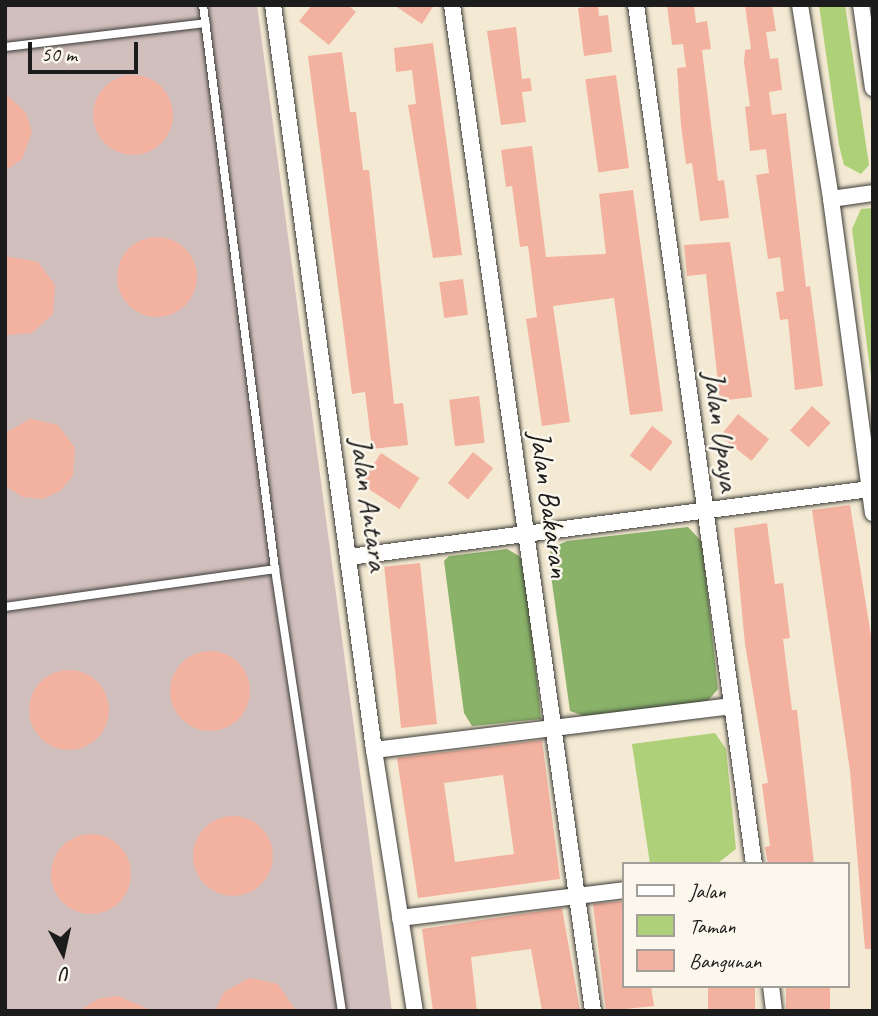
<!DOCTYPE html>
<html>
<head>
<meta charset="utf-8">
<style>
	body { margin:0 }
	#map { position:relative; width:878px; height:1016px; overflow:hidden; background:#f4ead3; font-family:Caveat,sans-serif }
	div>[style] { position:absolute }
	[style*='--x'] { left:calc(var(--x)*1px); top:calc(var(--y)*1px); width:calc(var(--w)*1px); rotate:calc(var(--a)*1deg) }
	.industrial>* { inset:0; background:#d1bfbd }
	.green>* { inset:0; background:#aed079 }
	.forest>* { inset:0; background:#8ab269 }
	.building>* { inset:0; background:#f3b1a0; transform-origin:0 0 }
	.round { border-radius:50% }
	.roads { filter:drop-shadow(0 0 2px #3c3b37) drop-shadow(0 0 2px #3c3b37) }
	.service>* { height:8px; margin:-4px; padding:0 4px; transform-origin:4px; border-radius:4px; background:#fff }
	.minor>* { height:16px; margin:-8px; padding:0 8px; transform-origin:8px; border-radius:8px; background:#fff }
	span { translate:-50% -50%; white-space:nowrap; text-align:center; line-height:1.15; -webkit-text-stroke:5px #fbf7ec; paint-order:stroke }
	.street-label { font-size:30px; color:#1c1c1c }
	.frame { position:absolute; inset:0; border:7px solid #1c1c1c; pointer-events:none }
	.legend { position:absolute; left:622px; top:862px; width:228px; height:126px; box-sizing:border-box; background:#fbf7ec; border:2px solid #a29f99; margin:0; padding:9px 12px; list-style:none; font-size:21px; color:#1c1c1c }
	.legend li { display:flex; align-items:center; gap:14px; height:35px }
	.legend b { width:35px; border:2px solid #a29f99 }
	.north { position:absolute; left:28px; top:918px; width:70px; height:70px; -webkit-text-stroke:5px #fbf7ec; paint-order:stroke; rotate:172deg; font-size:19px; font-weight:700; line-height:28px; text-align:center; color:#1c1c1c }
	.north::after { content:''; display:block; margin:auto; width:24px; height:32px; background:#1c1c1c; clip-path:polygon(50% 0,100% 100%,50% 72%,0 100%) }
	.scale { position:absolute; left:28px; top:42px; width:110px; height:32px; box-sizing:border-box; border:4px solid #1c1c1c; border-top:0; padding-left:9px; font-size:21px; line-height:24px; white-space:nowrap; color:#1c1c1c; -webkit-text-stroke:5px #fbf7ec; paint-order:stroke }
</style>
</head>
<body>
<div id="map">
	<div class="industrial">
		<div style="clip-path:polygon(5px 5px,257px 5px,392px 1011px,5px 1011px)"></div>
	</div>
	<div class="green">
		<div style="clip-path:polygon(819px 5px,845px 5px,869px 165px,861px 174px,844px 165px,839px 145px)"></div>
		<div style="clip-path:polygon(873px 208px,873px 392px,852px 229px,861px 209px)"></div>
		<div style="clip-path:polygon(715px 733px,726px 749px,736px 849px,718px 863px,650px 864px,632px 744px)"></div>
	</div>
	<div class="forest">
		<div style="clip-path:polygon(688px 527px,702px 542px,718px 689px,706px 703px,584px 716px,570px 711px,549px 561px,551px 548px,567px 541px)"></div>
		<div style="clip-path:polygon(507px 549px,519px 556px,525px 566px,541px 719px,472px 726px,464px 713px,444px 561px,449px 556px)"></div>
	</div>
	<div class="building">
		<div style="clip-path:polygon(312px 5px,348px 5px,356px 12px,329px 45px,299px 21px)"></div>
		<div style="clip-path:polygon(394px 5px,434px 5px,422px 24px)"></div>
		<div style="clip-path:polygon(598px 5px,599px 16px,608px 15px,612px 52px,584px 56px,578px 8px)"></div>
		<div style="clip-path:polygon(667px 5px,694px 5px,696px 23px,707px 21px,711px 49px,702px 50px,718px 181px,724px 180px,729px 218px,700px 221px,692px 163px,686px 164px,681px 125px,677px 68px,686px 67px,683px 44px,672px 45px)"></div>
		<div style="clip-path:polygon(745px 5px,772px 5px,776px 31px,766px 32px,770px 59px,778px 58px,782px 90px,769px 92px,772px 115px,786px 113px,806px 287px,810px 286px,823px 386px,795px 390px,788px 319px,780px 320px,776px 292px,784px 291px,780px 257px,768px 259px,756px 175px,769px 173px,766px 149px,750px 151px,745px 107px,750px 106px,744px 62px,745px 50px,751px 49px)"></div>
		<div style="clip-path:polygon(516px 27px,522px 79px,530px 78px,532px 91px,522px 92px,526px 122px,501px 125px,487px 31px)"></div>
		<div style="clip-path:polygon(433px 43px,462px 255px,433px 258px,408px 105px,416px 104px,412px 70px,396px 72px,394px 48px)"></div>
		<div style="clip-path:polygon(342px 52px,350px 112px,356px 112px,363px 170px,369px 170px,394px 404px,403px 403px,408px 445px,372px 449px,365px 392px,352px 394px,308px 56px)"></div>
		<div class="round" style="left:93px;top:75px;width:80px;height:80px"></div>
		<div style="left:616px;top:75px;width:94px;height:31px;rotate:82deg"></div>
		<div style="clip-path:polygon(5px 93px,26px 113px,32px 132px,22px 159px,5px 171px)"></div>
		<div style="clip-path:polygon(532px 146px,546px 257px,606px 254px,599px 194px,633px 190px,663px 411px,630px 415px,614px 298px,553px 306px,570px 422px,542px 426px,526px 319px,537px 317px,528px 246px,520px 247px,512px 186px,506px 187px,501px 150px)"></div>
		<div class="round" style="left:117px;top:237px;width:80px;height:80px"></div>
		<div style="clip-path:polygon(730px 242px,752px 397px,720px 401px,706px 274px,687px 276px,684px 245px)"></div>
		<div style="clip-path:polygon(5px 256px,38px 262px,55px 285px,53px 314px,32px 333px,5px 335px)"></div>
		<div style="left:463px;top:279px;width:36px;height:24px;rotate:82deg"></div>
		<div style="left:479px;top:396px;width:47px;height:30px;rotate:83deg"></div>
		<div style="left:812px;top:406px;width:25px;height:33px;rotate:42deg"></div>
		<div style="left:738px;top:414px;width:40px;height:28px;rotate:39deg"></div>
		<div style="clip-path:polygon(30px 419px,58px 425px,75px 448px,73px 476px,60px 491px,42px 499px,23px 497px,5px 486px,5px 433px)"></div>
		<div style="left:652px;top:426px;width:26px;height:37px;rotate:37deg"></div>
		<div style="left:473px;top:452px;width:26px;height:40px;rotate:39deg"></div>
		<div style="left:381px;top:453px;width:46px;height:37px;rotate:33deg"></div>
		<div style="clip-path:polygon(850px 505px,873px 648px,873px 949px,865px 949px,850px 771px,812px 510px)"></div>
		<div style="clip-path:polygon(767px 523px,775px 584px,783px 583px,790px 638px,783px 639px,792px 710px,797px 710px,814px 864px,768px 864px,765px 847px,770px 846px,762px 784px,768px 783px,745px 644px,734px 528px)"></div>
		<div style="left:420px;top:563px;width:162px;height:36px;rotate:84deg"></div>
		<div class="round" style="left:170px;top:651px;width:80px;height:80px"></div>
		<div class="round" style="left:29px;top:670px;width:80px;height:80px"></div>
		<div style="clip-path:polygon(evenodd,542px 740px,560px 879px,418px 898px,397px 758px,542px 740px,503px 775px,514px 854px,455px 862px,444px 783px,503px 775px)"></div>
		<div class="round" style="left:193px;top:816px;width:80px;height:80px"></div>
		<div class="round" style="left:51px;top:834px;width:80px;height:80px"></div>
		<div style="clip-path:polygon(624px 901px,624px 986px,651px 986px,654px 1006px,606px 1011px,593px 904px)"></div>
		<div style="clip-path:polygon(562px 908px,580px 1011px,542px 1011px,531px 949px,471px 957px,477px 1011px,433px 1011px,422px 929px)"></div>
		<div style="clip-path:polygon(249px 978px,278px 984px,296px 1011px,215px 1011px,224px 992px)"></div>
		<div style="left:708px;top:986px;width:47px;height:25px"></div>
		<div style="left:786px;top:986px;width:44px;height:25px"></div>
		<div style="clip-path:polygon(118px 996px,153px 1011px,79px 1011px,98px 999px)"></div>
	</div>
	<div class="roads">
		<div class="service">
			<div style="--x:203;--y:5;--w:569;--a:82.72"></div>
			<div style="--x:275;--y:569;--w:447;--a:81.4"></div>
			<div style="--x:5;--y:47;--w:202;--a:-6.8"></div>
			<div style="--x:5;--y:607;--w:273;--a:-8"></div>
		</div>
		<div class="minor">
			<div style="--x:273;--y:5;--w:752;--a:82.28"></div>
			<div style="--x:374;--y:750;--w:264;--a:81.1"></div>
			<div style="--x:452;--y:5;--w:1016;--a:82.02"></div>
			<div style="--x:636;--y:5;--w:867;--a:82.18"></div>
			<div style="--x:800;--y:5;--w:196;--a:80.9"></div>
			<div style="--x:831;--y:199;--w:317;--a:82.4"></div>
			<div style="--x:861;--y:5;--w:84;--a:81.8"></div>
			<div style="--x:831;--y:199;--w:42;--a:-8.1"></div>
			<div style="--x:349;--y:557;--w:525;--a:-7.44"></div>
			<div style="--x:374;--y:750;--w:359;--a:-7"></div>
			<div style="--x:400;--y:918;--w:226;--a:-7.1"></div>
			<div style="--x:771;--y:986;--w:25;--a:83"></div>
		</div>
	</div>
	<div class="street-label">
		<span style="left:722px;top:431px;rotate:82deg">Jalan Upaya</span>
		<span style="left:370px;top:504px;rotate:82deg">Jalan Antara</span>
		<span style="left:550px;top:504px;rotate:82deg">Jalan Bakaran</span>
	</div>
	<div class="frame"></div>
	<ul class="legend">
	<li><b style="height:9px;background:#fff"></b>Jalan</li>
	<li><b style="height:19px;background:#aed079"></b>Taman</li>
	<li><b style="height:19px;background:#f3b1a0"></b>Bangunan</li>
	</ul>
	<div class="north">U</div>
	<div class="scale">50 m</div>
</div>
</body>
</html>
